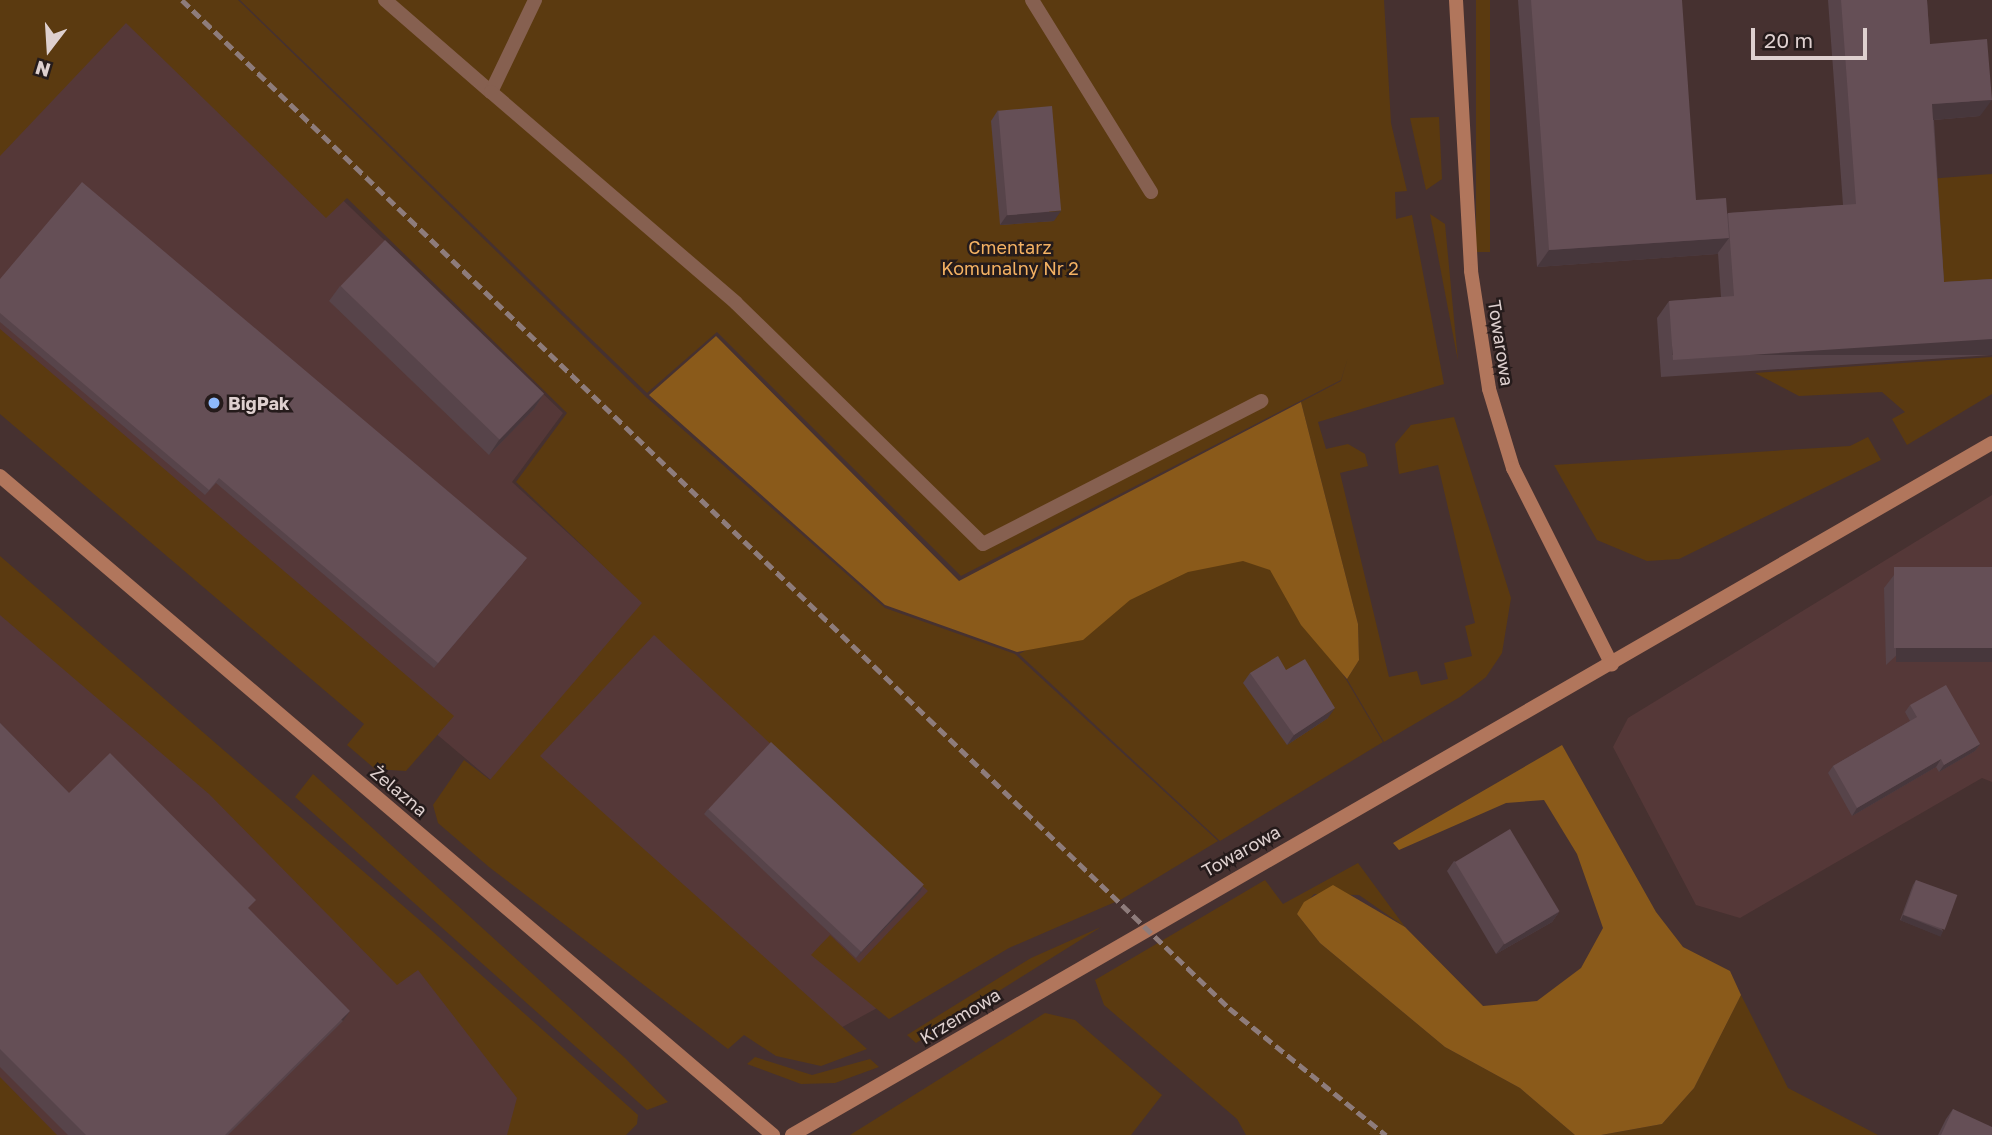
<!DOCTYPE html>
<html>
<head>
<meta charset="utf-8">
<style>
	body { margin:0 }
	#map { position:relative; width:1992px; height:1135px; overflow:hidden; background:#463130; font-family:"Golos Text",sans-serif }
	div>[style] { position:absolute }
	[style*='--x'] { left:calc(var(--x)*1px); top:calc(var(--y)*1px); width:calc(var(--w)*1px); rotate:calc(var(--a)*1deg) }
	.built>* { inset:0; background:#553838 }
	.green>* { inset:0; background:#5b3a10; transform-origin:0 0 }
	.forest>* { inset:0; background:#8a5a1a }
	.street>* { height:14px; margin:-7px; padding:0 7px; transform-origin:7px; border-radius:7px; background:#866050 }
	.secondary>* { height:14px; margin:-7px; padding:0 7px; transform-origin:7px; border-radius:7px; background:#b1765c }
	.rail>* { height:5px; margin-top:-2.5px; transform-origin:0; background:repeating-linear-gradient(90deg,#8e7c7b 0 10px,transparent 0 15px) }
	.wall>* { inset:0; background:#57444a }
	.shaded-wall>* { inset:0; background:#47373c; transform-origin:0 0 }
	.building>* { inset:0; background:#654f56; transform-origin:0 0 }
	.dots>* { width:19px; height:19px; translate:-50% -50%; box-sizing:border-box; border:4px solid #251b1b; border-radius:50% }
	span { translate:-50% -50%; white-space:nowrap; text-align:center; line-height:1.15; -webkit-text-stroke:5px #251b1b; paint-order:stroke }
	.park-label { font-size:18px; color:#f5b263 }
	.street-label { font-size:18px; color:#ded0cf }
	.poi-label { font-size:18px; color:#ded0cf; font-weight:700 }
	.left { translate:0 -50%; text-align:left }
	.north { position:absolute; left:14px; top:14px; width:70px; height:70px; -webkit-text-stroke:5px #251b1b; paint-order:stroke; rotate:197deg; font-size:19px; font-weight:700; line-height:28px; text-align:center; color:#ded0cf }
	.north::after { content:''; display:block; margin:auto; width:24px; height:32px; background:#ded0cf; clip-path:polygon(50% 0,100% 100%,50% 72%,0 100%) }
	.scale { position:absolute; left:1751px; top:28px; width:116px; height:32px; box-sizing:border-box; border:4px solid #ded0cf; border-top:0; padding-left:9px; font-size:21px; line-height:24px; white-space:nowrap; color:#ded0cf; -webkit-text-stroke:5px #251b1b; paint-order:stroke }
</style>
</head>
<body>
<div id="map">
	<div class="built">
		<div style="clip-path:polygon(136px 0,563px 413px,512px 482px,1009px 936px,835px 1031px,491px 780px,0 366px,0 98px)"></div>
		<div style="clip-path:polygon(1992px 495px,1992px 782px,1982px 778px,1740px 918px,1696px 905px,1613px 747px,1628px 718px)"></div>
		<div style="clip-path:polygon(0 596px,396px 936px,522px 1098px,513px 1135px,0 1135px)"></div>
	</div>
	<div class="green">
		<div style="clip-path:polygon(0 0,238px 0,646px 397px,885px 608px,1015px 654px,1218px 841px,1122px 899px,1009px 948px,889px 1019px,811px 955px,830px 935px,859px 963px,928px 891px,654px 635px,540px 756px,867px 1049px,821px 1066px,776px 1056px,744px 1035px,728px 1049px,489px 867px,438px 823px,433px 805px,464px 760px,490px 780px,642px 603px,516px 482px,567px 413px,347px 198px,326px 218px,126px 23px,0 156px)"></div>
		<div style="clip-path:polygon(240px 0,1384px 0,1391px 123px,1407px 191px,1395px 192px,1396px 219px,1412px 215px,1444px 384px,1318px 422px,1326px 449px,1348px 444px,1365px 454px,1368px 466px,1340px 473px,1389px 677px,1417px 671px,1421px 685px,1448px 679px,1444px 663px,1472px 656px,1465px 626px,1475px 623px,1438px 465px,1399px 474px,1395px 444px,1411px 425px,1454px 417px,1511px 598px,1502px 653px,1486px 677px,1460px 697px,1384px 742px,1347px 679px,1359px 660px,1358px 624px,1301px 402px,1341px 381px,1348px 357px,1341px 380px,961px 576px,717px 332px,647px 393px)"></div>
		<div style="left:1476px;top:0;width:14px;height:252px"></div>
		<div style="clip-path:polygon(1439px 117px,1442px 179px,1426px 190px,1410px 118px)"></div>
		<div style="clip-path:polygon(1992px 174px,1992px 292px,1938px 295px,1928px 179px)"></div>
		<div style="clip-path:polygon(1430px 214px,1445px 224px,1458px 361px)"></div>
		<div style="clip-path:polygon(0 329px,454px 716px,406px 771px,375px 769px,347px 745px,364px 724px,0 414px)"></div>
		<div style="clip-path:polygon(1992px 357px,1992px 394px,1907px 445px,1892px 419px,1905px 412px,1882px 392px,1799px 396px,1755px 373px)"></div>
		<div style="clip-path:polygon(1868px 437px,1881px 460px,1679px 559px,1647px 561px,1597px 540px,1554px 465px,1850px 446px)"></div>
		<div style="clip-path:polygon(1255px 526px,1383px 742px,1220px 841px,1019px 654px)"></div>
		<div style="clip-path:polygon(0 556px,432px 931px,638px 1115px,637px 1124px,626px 1135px,507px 1135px,517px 1098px,418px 970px,397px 985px,209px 794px,0 615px)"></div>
		<div style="clip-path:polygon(313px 774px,625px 1058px,668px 1102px,647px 1110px,295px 797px)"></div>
		<div style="clip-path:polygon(1358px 863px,1405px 927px,1359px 895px,1314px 894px,1297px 914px,1320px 943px,1445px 1047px,1520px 1088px,1575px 1135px,1246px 1135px,1237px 1119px,1104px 1005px,1095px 980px,1265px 880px,1283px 904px)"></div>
		<div style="clip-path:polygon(1101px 927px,916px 1043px,907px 1035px,1031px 958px)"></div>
		<div style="clip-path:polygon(1741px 995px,1788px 1088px,1878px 1135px,1601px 1135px,1662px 1124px,1694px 1088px)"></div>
		<div style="clip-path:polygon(1045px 1013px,1075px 1020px,1162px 1095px,1131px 1135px,850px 1135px)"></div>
		<div style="clip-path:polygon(755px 1057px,812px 1075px,870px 1059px,879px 1067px,835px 1083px,801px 1084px,747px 1064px)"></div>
		<div style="clip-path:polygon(0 1077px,57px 1135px,0 1135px)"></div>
	</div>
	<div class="forest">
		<div style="clip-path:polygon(716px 336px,959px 581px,1301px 402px,1358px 624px,1359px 660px,1347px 679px,1301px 625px,1270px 570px,1243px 561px,1188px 572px,1130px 600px,1083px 640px,1017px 652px,885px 605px,649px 395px)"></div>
		<div style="clip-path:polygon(1562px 745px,1656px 912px,1683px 947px,1730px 971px,1741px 995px,1694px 1088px,1662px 1124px,1601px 1135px,1575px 1135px,1520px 1088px,1445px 1047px,1320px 943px,1297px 914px,1304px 902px,1333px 885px,1405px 927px,1483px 1006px,1537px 1001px,1581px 968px,1603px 928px,1577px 854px,1544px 800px,1506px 803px,1399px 850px,1393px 843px)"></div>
	</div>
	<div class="street">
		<div style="--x:385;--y:0;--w:140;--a:41"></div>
		<div style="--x:491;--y:92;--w:102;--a:-64.4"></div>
		<div style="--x:1032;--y:0;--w:226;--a:58.2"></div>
		<div style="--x:491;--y:92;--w:323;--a:40.7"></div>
		<div style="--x:736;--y:303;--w:345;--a:44.3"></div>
		<div style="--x:983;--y:544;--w:313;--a:-27.2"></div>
	</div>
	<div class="secondary">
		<div style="--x:1456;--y:0;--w:271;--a:86.8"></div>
		<div style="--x:1471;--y:271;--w:119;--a:81.3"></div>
		<div style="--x:1489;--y:389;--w:83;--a:73.1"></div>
		<div style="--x:1513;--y:468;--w:220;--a:63.3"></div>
		<div style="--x:0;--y:476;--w:1016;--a:40.45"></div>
		<div style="--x:792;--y:1135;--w:1385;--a:-29.97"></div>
	</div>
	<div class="rail">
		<div style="--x:182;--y:0;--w:1453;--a:43.91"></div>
		<div style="--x:1229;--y:1008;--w:202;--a:39"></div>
	</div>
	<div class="wall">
		<div style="clip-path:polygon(1518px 0,1564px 0,1696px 200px,1727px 214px,1728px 213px,1843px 205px,1828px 0,1927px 0,1930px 44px,1980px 116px,1934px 120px,1944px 282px,1992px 279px,1992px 355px,1661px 377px,1657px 318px,1669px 301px,1721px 297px,1718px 253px,1717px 254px,1537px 267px)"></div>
		<div style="clip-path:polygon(998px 110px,1054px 221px,1000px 225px,991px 121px)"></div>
		<div style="clip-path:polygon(0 279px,523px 563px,434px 668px,216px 483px,205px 495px,0 322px)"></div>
		<div style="clip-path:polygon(340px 286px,544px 394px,534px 409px,489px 455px,329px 301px)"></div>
		<div style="clip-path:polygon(1992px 567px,1886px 665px,1884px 588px,1894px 575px)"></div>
		<div style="clip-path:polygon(1286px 670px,1328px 718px,1287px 745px,1243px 683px,1250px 673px)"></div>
		<div style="clip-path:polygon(1910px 705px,1980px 744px,1975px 751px,1939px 772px,1936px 767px,1852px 816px,1828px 773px,1833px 766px,1910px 721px,1905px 712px)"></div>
		<div style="clip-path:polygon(0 723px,69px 793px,249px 909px,343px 1021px,228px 1135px,68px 1135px,0 1067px)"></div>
		<div style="clip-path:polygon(708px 809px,920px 892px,856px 958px,704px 814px)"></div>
		<div style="clip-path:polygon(1454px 861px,1559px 912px,1552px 922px,1496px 954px,1447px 871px)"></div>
		<div style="clip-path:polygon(1916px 880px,1943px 931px,1940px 936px,1900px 920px,1913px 885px)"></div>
		<div style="clip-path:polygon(1953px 1109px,1992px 1135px,1938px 1135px,1946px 1119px)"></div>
	</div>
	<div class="shaded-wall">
		<div style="clip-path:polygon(1992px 100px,1980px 116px,1921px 121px,1932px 104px)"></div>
		<div style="clip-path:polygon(1061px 211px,1054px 221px,1000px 225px,1007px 215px)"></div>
		<div style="clip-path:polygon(1729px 238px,1717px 254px,1537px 267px,1549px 250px)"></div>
		<div style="left:1992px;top:339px;width:16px;height:320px;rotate:90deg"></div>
		<div style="clip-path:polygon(544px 394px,534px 409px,489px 455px,499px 440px)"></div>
		<div style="left:1992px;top:648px;width:14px;height:96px;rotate:90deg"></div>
		<div style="clip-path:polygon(1335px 708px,1328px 718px,1287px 745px,1294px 735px)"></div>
		<div style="clip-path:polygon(1980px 744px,1975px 751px,1939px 772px,1944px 765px)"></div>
		<div style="clip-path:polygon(1941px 759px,1936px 767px,1852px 816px,1857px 808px)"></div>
		<div style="clip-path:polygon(923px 886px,920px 892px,856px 958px,860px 953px)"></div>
		<div style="clip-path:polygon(1559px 912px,1552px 922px,1496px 954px,1504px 944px)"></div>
		<div style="left:1903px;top:915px;width:43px;height:6px;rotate:22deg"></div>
		<div style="left:350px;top:1011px;width:12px;height:176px;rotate:125deg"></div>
	</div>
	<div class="building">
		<div style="clip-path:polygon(1531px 0,1682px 0,1696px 200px,1726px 198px,1729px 238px,1549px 250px)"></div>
		<div style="clip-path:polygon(1841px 0,1927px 0,1930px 44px,1987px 39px,1992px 100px,1932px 104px,1944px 282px,1992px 279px,1992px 339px,1673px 360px,1669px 301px,1734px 296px,1728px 213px,1856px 204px)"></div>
		<div style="left:1052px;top:106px;width:105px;height:54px;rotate:85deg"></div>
		<div style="clip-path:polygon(82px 182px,527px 558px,438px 663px,219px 478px,209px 490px,0 313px,0 279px)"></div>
		<div style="left:385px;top:240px;width:221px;height:64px;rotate:44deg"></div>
		<div style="left:1992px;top:567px;width:81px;height:98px;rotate:90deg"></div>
		<div style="clip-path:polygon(1278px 656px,1286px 670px,1305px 659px,1335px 708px,1294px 735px,1250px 673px)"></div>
		<div style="clip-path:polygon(1946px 685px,1980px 744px,1944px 765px,1941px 759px,1857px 808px,1833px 766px,1917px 717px,1910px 705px)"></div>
		<div style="clip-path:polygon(0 723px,69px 793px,110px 753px,256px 900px,248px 908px,350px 1011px,225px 1135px,86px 1135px,0 1049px)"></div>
		<div style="left:771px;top:742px;width:209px;height:92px;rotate:43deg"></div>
		<div style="left:1510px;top:829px;width:96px;height:64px;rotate:59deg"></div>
		<div style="left:1916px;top:880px;width:44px;height:37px;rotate:20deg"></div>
		<div style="clip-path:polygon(1953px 1109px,1992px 1127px,1992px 1135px,1941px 1135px)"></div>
	</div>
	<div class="dots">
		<div style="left:214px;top:403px;background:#8eb9fc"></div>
	</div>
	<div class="park-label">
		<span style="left:1010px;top:258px">Cmentarz<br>Komunalny Nr 2</span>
	</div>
	<div class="street-label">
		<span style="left:1501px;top:343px;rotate:81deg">Towarowa</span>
		<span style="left:399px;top:791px;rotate:40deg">Żelazna</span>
		<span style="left:1241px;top:851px;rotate:-29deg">Towarowa</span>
		<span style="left:960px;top:1016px;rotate:-31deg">Krzemowa</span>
	</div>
	<div class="poi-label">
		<span class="left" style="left:228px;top:403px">BigPak</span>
	</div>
	<div class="north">N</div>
	<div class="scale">20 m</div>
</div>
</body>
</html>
